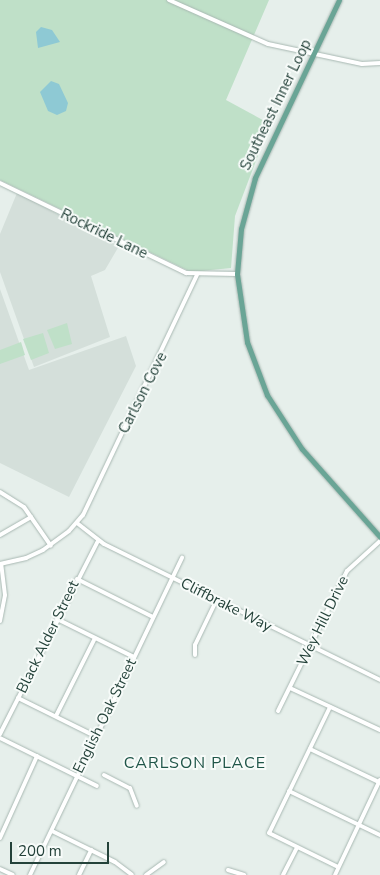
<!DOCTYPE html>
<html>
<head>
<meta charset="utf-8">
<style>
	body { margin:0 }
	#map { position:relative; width:380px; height:875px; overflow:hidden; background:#e6efeb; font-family:"Nunito Sans",sans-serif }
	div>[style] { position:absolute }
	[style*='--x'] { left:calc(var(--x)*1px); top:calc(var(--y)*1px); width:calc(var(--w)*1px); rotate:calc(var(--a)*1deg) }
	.built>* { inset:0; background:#d4dfda }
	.green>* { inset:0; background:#bfe0c8 }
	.water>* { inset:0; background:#8ec9d4 }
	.roads { filter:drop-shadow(0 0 1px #a8b8b2) drop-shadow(0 0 1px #a8b8b2) }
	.minor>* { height:4px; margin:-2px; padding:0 2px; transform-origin:2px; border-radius:2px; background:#fff }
	.major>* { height:5px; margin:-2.5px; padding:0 2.5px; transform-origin:2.5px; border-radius:2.5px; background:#6aa596 }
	span { translate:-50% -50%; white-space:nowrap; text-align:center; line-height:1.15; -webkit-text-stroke:4px #f7fbf9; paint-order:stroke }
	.street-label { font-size:15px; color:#24423a }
	.neighbourhood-label { font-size:16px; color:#1f5548; letter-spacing:1px }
	.scale { position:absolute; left:10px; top:842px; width:99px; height:22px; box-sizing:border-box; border:2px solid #24423a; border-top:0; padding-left:6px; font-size:15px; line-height:18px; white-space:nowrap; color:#24423a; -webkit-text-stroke:4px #f7fbf9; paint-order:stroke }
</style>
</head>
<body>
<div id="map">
	<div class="built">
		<div style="clip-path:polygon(17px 193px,119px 246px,105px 270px,91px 276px,110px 337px,34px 367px,0 272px,0 234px)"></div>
		<div style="clip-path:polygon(0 289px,29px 370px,126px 336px,136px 366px,69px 497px,0 463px)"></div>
	</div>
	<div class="green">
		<div style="clip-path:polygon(0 0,269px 0,226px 100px,270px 124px,235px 216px,231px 268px,191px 272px,0 180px)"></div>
		<div style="clip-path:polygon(67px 323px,72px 344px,55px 349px,47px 330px)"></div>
		<div style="clip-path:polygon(43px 333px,49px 353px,31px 360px,23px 339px)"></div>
		<div style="clip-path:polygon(21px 342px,25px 355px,0 364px,0 350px)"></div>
	</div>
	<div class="water">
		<div style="clip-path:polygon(41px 27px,52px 30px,60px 42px,38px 48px,36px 32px)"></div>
		<div style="clip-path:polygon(51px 81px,59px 84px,68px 103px,66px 111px,57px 115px,48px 111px,40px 92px)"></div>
	</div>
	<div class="roads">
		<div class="minor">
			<div style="--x:169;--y:0;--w:108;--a:24"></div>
			<div style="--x:268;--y:44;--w:96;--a:12"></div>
			<div style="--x:362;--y:64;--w:18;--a:-3"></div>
			<div style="--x:0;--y:183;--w:207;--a:25.8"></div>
			<div style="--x:186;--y:273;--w:51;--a:1.1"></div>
			<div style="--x:0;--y:492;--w:28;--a:32"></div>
			<div style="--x:24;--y:507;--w:47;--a:55.3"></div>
			<div style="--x:77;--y:523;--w:34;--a:38"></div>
			<div style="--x:104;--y:544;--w:308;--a:26.2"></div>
			<div style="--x:0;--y:535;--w:36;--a:-30"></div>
			<div style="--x:0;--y:564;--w:27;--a:-13"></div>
			<div style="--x:26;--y:558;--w:19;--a:-25"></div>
			<div style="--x:43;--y:550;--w:32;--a:-36"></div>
			<div style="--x:69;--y:531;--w:21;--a:-49"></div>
			<div style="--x:83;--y:515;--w:266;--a:-64.6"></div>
			<div style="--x:77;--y:579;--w:85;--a:26.6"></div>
			<div style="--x:57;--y:619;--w:86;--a:26.3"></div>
			<div style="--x:0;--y:621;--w:26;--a:-79"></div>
			<div style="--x:5;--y:595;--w:31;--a:-97"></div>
			<div style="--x:195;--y:655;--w:10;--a:-90"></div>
			<div style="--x:195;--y:645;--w:51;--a:-64.4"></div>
			<div style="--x:290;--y:688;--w:99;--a:25"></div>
			<div style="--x:18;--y:698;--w:86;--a:26.3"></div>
			<div style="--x:330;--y:707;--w:140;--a:115.8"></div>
			<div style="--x:269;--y:833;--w:77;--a:26.2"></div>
			<div style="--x:278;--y:711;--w:156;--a:-63.8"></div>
			<div style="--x:347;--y:571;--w:45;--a:-42.3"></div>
			<div style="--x:56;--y:716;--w:87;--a:-63.4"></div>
			<div style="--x:0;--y:734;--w:216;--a:-63.1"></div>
			<div style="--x:0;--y:738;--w:108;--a:26.3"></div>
			<div style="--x:310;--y:749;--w:76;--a:25.6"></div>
			<div style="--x:104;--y:775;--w:29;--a:27"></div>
			<div style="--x:130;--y:788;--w:19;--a:69"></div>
			<div style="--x:289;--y:791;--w:101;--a:25.8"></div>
			<div style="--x:52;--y:831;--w:70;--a:26.2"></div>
			<div style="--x:115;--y:862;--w:21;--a:37"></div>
			<div style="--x:0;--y:838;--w:90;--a:-65.7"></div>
			<div style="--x:0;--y:869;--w:14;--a:25"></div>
			<div style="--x:228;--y:870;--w:17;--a:17"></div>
			<div style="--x:30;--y:875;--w:352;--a:-64.4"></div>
			<div style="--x:79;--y:875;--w:28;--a:-64"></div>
			<div style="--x:146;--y:875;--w:22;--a:-36"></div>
			<div style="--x:283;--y:875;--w:31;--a:-63"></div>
			<div style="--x:335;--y:875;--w:105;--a:-64.7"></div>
		</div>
		<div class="major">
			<div style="--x:339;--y:0;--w:197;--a:115.3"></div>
			<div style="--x:255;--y:178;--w:53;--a:105.4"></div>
			<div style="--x:241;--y:229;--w:45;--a:95.1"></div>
			<div style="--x:237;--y:274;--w:69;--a:81.6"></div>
			<div style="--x:247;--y:342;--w:57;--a:69.3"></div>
			<div style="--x:267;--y:395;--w:64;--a:57.1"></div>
			<div style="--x:302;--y:449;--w:118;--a:48.4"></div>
		</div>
	</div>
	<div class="street-label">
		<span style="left:276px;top:105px;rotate:-64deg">Southeast Inner Loop</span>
		<span style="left:104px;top:234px;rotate:26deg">Rockride Lane</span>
		<span style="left:143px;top:393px;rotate:-63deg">Carlson Cove</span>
		<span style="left:226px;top:605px;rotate:27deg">Cliffbrake Way</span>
		<span style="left:323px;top:621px;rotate:-64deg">Wey Hill Drive</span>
		<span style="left:48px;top:637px;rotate:-64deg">Black Alder Street</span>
		<span style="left:105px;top:716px;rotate:-64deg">English Oak Street</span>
	</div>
	<div class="neighbourhood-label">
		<span style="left:195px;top:763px">CARLSON PLACE</span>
	</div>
	<div class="scale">200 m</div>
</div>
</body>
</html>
